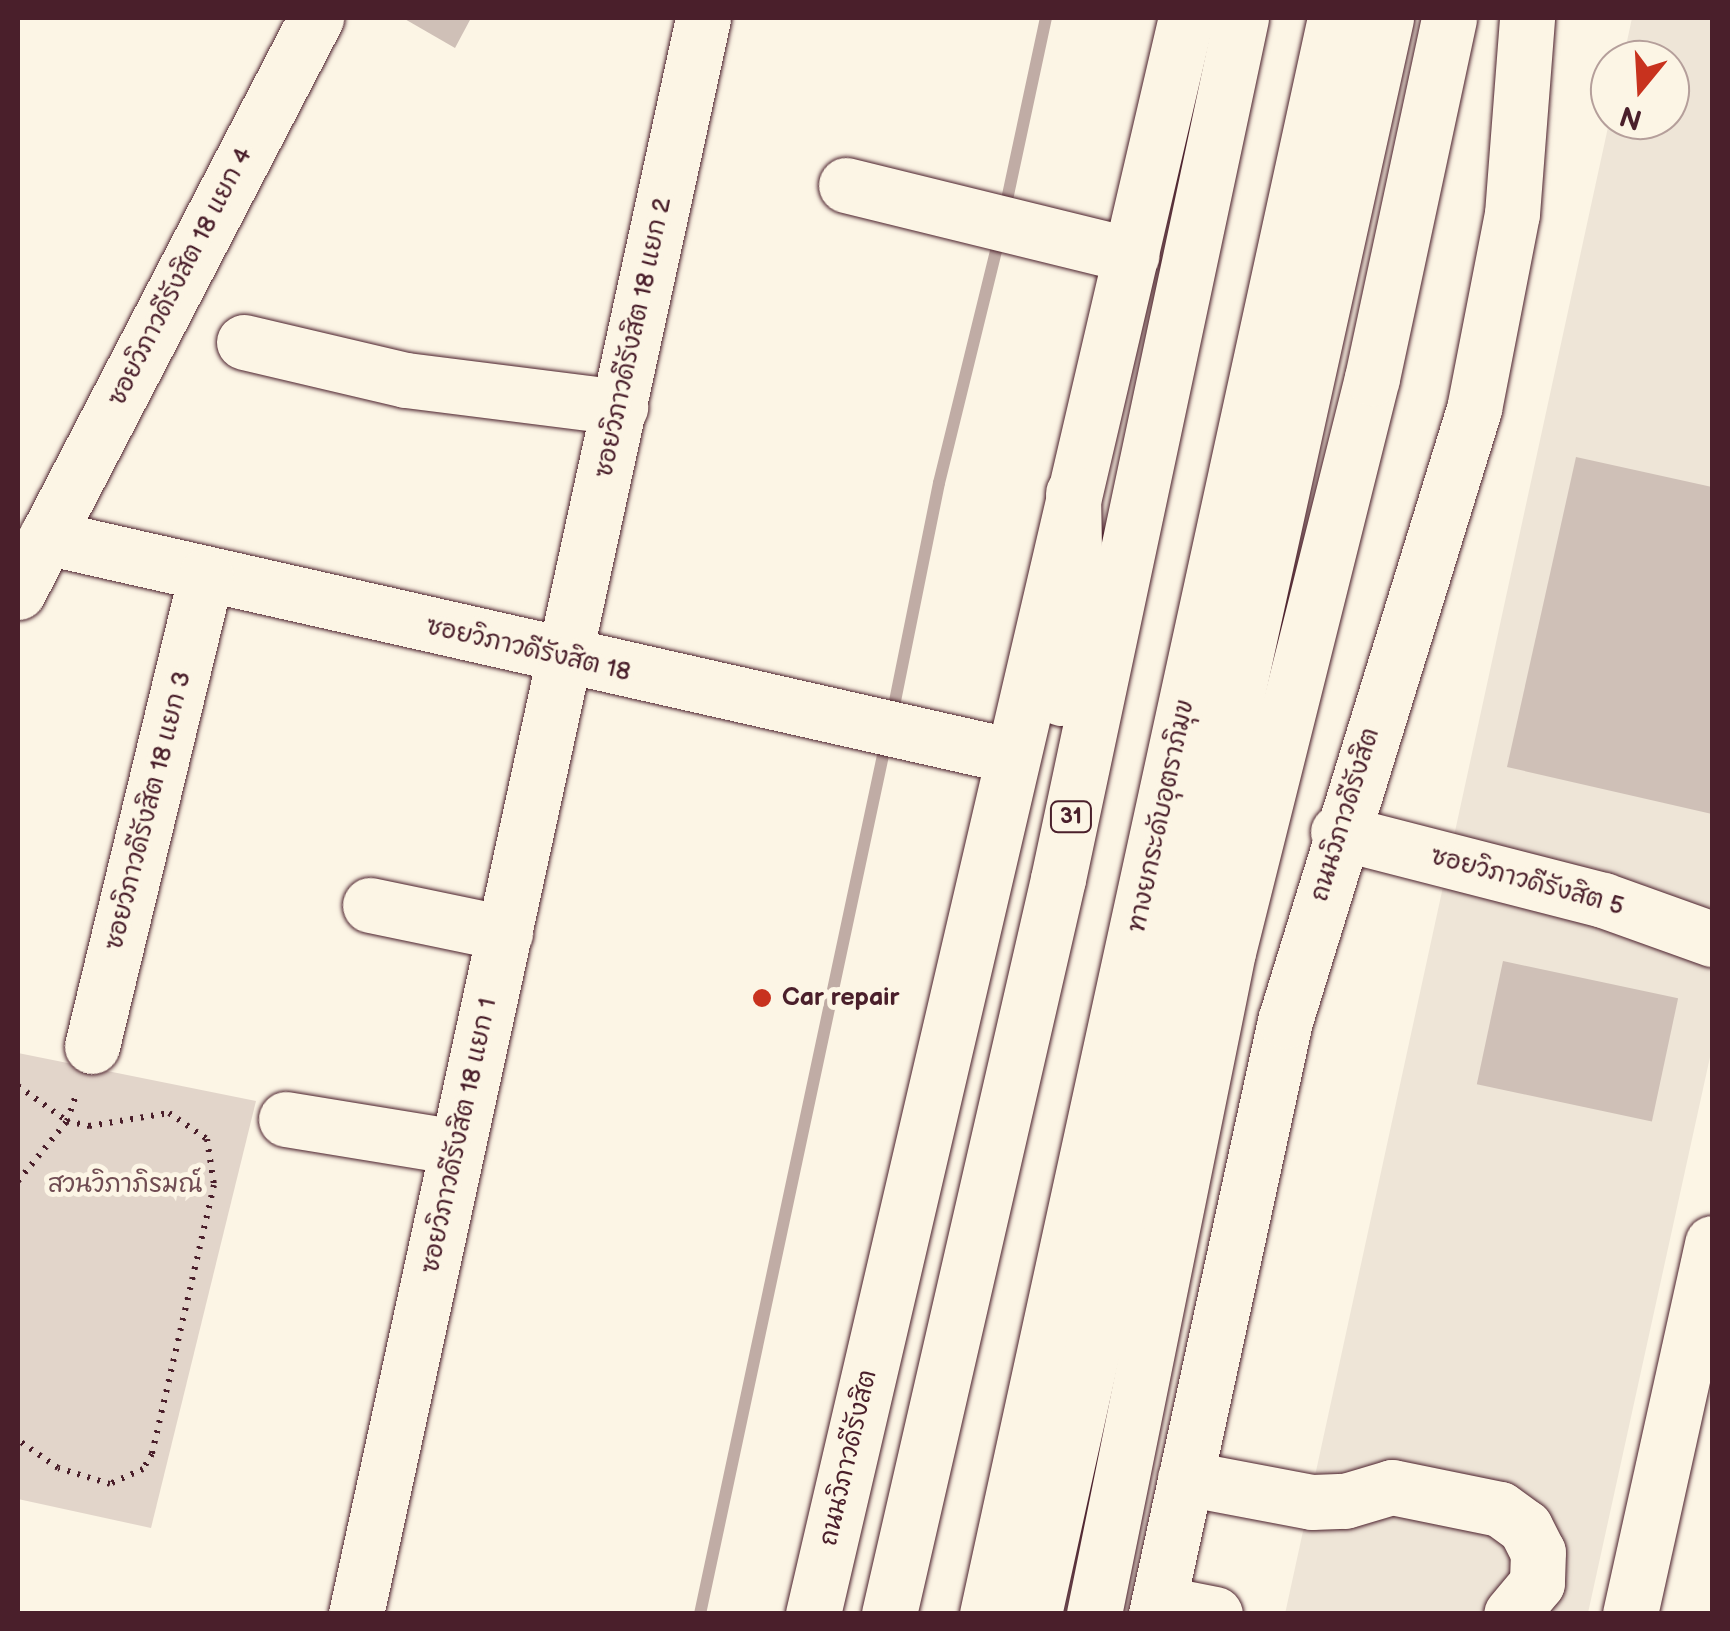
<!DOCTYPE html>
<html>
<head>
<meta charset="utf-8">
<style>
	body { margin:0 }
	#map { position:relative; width:1730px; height:1631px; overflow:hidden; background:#fcf5e5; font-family:"Balsamiq Sans","Playpen Sans Thai",sans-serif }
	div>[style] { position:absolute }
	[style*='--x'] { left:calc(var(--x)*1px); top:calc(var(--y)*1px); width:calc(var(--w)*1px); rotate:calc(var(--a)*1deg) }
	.built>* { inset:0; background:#eee5d7 }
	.green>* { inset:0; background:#e2d5ca }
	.stream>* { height:12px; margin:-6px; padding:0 6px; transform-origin:6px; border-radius:6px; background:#c0aca5 }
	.building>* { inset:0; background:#cfc0b7; transform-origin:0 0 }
	.path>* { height:6px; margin-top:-3px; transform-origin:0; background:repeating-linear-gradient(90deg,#4a1f2b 0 2.5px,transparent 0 10.5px) }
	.roads { filter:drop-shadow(0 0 2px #4a1f2b) drop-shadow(0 0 2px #4a1f2b) }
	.minor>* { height:55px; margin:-27.5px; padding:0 27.5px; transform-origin:27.5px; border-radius:27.5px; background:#fcf5e5 }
	.major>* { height:55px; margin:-27.5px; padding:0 27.5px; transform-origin:27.5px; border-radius:27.5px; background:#fcf5e5 }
	.highway>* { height:55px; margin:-27.5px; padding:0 27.5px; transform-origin:27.5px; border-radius:27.5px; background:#fcf5e5 }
	.dots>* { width:28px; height:28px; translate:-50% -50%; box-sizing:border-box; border:5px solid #fcf5e5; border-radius:50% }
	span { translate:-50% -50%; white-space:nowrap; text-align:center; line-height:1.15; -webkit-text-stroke:10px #fcf5e5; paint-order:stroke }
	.shield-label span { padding:2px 8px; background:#fcf5e5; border:2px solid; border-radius:8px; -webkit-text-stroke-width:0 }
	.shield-label { font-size:22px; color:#4a1f2b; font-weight:700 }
	.street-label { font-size:25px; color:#4a1f2b }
	.poi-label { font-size:25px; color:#4a1f2b; font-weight:700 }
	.left { translate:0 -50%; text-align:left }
	.park-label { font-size:25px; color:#704c53 }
	.frame { position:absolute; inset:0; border:20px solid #4a1f2b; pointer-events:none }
	.north { position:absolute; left:1590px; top:40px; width:100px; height:100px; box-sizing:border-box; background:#fcf5e5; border:2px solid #b59f9b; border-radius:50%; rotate:198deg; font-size:28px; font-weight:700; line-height:40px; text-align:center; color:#4a1f2b }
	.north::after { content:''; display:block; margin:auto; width:35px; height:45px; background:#c8321e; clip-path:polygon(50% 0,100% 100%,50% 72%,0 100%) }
</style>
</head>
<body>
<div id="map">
	<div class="built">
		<div style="clip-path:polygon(1632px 18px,1712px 18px,1712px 1048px,1588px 1613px,1285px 1614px,1610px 118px,1670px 120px,1670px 60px,1623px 60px)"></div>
	</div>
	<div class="green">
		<div style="clip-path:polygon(18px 1053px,256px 1101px,151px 1528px,18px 1499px)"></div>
	</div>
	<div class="stream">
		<div style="--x:1005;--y:209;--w:195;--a:-77.9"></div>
		<div style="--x:892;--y:716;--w:238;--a:-78.6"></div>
		<div style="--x:939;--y:483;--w:256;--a:-76.2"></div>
		<div style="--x:700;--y:1614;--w:893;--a:-77.97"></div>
	</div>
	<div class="building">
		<div style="clip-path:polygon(403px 18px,471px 18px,455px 48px)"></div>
		<div style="clip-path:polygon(1576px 457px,1712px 487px,1712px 814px,1507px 767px)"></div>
		<div style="left:1503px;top:961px;width:179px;height:126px;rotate:12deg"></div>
	</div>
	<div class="path">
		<div style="--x:18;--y:1086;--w:60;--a:35.5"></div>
		<div style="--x:67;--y:1121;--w:23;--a:13"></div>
		<div style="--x:89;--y:1126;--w:81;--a:-9.2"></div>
		<div style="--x:169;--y:1113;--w:46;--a:34.4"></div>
		<div style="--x:207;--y:1139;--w:47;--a:81.3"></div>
		<div style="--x:214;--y:1185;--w:276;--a:103"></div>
		<div style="--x:152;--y:1454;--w:17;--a:121"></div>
		<div style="--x:143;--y:1469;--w:36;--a:156"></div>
		<div style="--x:110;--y:1484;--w:54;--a:-162.9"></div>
		<div style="--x:58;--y:1468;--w:49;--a:-145"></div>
		<div style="--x:18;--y:1181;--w:77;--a:-50.8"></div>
		<div style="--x:67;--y:1121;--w:31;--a:-71"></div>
	</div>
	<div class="roads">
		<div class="minor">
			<div style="--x:846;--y:185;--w:294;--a:13.8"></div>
			<div style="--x:244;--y:342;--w:166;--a:13.2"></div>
			<div style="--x:406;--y:380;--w:216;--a:7.2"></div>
			<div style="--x:46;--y:537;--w:991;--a:12.77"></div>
			<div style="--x:18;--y:592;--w:647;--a:-62.56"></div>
			<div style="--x:1338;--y:832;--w:274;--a:14.4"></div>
			<div style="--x:1603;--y:900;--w:116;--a:19.7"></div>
			<div style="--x:370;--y:905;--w:138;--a:11.7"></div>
			<div style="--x:92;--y:1046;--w:484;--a:-76.4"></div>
			<div style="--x:286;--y:1119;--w:173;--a:9.3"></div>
			<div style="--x:1185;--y:1478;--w:129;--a:10.7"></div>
			<div style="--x:1312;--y:1502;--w:33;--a:-2"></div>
			<div style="--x:1345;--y:1501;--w:49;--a:-16.6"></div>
			<div style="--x:1392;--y:1487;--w:110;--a:11.5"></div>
			<div style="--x:1500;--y:1509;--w:31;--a:36"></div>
			<div style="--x:1525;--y:1527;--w:28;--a:63"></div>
			<div style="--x:1538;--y:1552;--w:31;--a:92"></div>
			<div style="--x:1537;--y:1583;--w:40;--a:130"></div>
			<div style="--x:1159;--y:1603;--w:57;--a:11.1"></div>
			<div style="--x:356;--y:1614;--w:1633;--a:-77.73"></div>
			<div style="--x:1630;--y:1614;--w:380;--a:-77.5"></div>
		</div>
		<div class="major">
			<div style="--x:813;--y:1614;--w:1639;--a:-76.85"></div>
			<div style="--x:1156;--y:1614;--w:607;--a:-77.73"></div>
			<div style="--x:1285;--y:1021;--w:641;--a:-72.84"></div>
			<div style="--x:1474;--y:409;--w:199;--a:-79"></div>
			<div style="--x:1512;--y:214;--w:197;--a:-85.6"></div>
		</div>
		<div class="highway">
			<div style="--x:1061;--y:698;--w:93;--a:-81.3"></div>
			<div style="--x:1075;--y:606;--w:113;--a:-91"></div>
			<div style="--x:889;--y:1614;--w:754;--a:-77.05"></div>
			<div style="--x:1058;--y:879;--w:880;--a:-78"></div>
			<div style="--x:987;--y:1614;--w:1633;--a:-77.7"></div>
			<div style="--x:1034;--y:1614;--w:1634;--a:-77.56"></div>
			<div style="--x:1094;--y:1614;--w:675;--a:-78.56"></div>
			<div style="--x:1228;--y:952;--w:592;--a:-75.92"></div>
			<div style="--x:1372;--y:378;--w:368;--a:-77.9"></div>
		</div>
	</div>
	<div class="dots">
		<div style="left:762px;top:998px;background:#c8321e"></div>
	</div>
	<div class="shield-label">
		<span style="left:1071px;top:817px">31</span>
	</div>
	<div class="street-label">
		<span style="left:181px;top:277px;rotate:-63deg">ซอยวิภาวดีรังสิต 18 แยก 4</span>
		<span style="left:634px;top:338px;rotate:-78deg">ซอยวิภาวดีรังสิต 18 แยก 2</span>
		<span style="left:528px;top:650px;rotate:13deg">ซอยวิภาวดีรังสิต 18</span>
		<span style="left:149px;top:811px;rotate:-76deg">ซอยวิภาวดีรังสิต 18 แยก 3</span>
		<span style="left:1346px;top:815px;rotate:-73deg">ถนนวิภาวดีรังสิต</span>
		<span style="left:1162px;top:816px;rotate:-78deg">ทางยกระดับอุตราภิมุข</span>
		<span style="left:1527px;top:882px;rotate:15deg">ซอยวิภาวดีรังสิต 5</span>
		<span style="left:460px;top:1136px;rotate:-78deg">ซอยวิภาวดีรังสิต 18 แยก 1</span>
		<span style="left:849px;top:1458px;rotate:-77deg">ถนนวิภาวดีรังสิต</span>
	</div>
	<div class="poi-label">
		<span class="left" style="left:782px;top:998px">Car repair</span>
	</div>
	<div class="park-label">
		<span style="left:125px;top:1185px">สวนวิภาภิรมณ์</span>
	</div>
	<div class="frame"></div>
	<div class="north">N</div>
</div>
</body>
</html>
